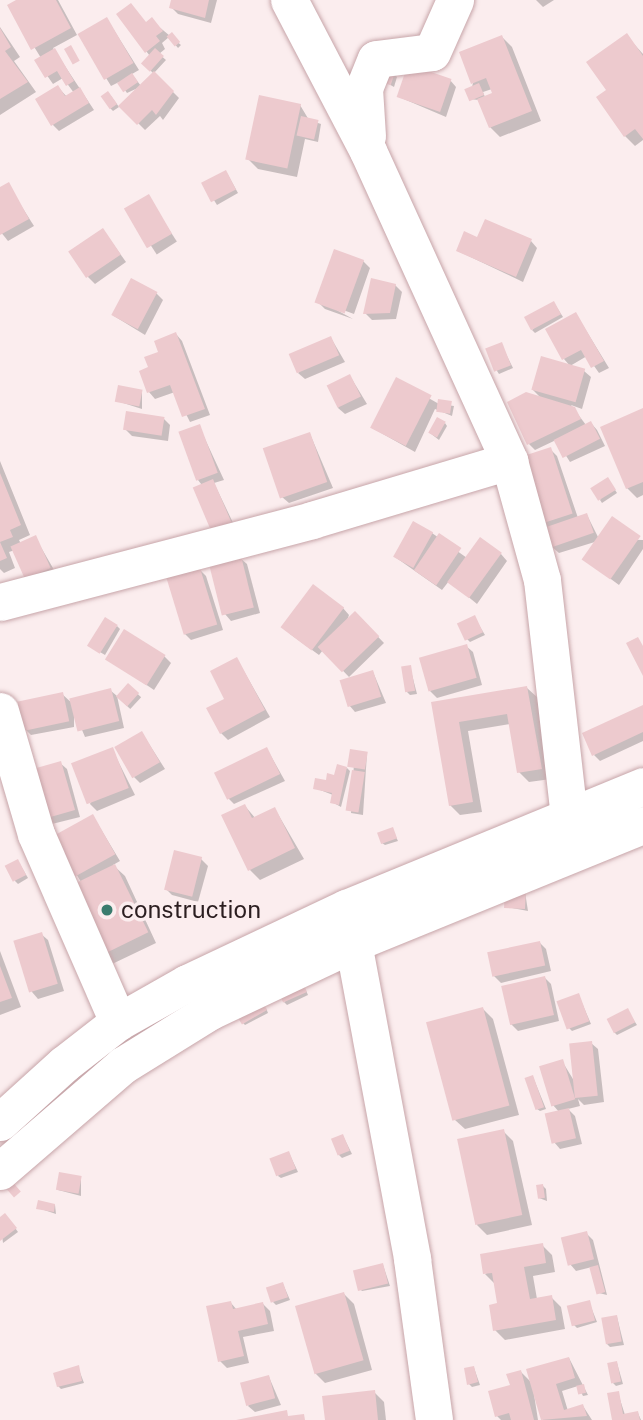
<!DOCTYPE html>
<html>
<head>
<meta charset="utf-8">
<style>
	body { margin:0 }
	#map { position:relative; width:643px; height:1420px; overflow:hidden; background:#fbedee; font-family:"Public Sans",sans-serif }
	div>[style] { position:absolute }
	[style*='--x'] { left:calc(var(--x)*1px); top:calc(var(--y)*1px); width:calc(var(--w)*1px); rotate:calc(var(--a)*1deg) }
	.shadow>* { inset:0; background:#0003; transform-origin:0 0 }
	.building>* { inset:0; background:#edcace; transform-origin:0 0 }
	.roads { filter:drop-shadow(0 0 2px #c7a5a9) drop-shadow(0 0 2px #c7a5a9) }
	.minor>* { height:37px; margin:-18.5px; padding:0 18.5px; transform-origin:18.5px; border-radius:18.5px; background:#fff }
	.dots>* { width:19px; height:19px; translate:-50% -50%; box-sizing:border-box; border:4px solid #fbedee; border-radius:50% }
	span { translate:-50% -50%; white-space:nowrap; text-align:center; line-height:1.15; -webkit-text-stroke:7px #fbedee; paint-order:stroke }
	.poi-label { font-size:24px; color:#2b1e20 }
	.left { translate:0 -50%; text-align:left }
</style>
</head>
<body>
<div id="map">
	<div class="shadow">
		<div style="clip-path:polygon(20px 0,58px 0,77px 35px,53px 48px,94px 110px,59px 131px,53px 125px,58px 87px,67px 97px,74px 93px,63px 78px,53px 84px,37px 61px,41px 58px,9px 6px)"></div>
		<div style="clip-path:polygon(173px 0,217px 0,211px 23px,178px 14px,171px 7px)"></div>
		<div style="clip-path:polygon(536px 0,554px 0,543px 7px)"></div>
		<div style="clip-path:polygon(107px 19px,139px 70px,132px 74px,141px 86px,154px 74px,143px 63px,150px 56px,146px 51px,146px 23px,158px 26px,181px 45px,178px 48px,169px 37px,162px 43px,165px 49px,159px 54px,166px 60px,154px 73px,179px 98px,163px 120px,160px 116px,145px 130px,121px 106px,140px 87px,127px 93px,119px 82px,111px 86px,79px 34px)"></div>
		<div style="clip-path:polygon(0 27px,20px 57px,14px 61px,36px 92px,0 115px)"></div>
		<div style="clip-path:polygon(626px 35px,643px 54px,643px 140px,635px 146px,625px 136px,608px 91px)"></div>
		<div style="clip-path:polygon(evenodd,502px 37px,512px 47px,541px 121px,500px 137px,490px 127px,479px 100px,469px 99px,473px 83px,502px 37px,492px 89px,494px 94px,485px 97px,483px 92px,492px 89px)"></div>
		<div style="clip-path:polygon(394px 74px,397px 77px,394px 87px,387px 83px)"></div>
		<div style="clip-path:polygon(450px 80px,456px 87px,446px 117px,399px 97px)"></div>
		<div style="clip-path:polygon(111px 96px,119px 107px,113px 111px,110px 108px)"></div>
		<div style="clip-path:polygon(300px 105px,309px 120px,321px 124px,318px 142px,305px 139px,297px 177px,258px 169px,248px 159px)"></div>
		<div style="clip-path:polygon(228px 175px,238px 193px,217px 205px,204px 184px)"></div>
		<div style="clip-path:polygon(8px 185px,34px 226px,8px 241px,0 231px,0 189px)"></div>
		<div style="left:148px;top:197px;width:53px;height:24px;rotate:57deg"></div>
		<div style="clip-path:polygon(103px 230px,126px 262px,95px 284px,88px 277px)"></div>
		<div style="clip-path:polygon(478px 239px,531px 241px,537px 248px,523px 282px,458px 251px)"></div>
		<div style="clip-path:polygon(363px 261px,370px 268px,354px 314px,324px 303px,353px 319px,325px 309px,318px 302px)"></div>
		<div style="clip-path:polygon(395px 285px,402px 292px,396px 319px,372px 320px,365px 313px)"></div>
		<div style="clip-path:polygon(156px 293px,163px 300px,145px 335px,114px 316px)"></div>
		<div style="clip-path:polygon(556px 306px,563px 317px,535px 333px,532px 330px)"></div>
		<div style="clip-path:polygon(576px 314px,609px 368px,599px 373px,587px 356px,570px 366px,564px 359px)"></div>
		<div style="clip-path:polygon(176px 334px,182px 341px,210px 415px,190px 422px,175px 392px,155px 399px,149px 392px,150px 368px)"></div>
		<div style="clip-path:polygon(331px 338px,345px 362px,305px 379px,298px 373px)"></div>
		<div style="clip-path:polygon(501px 344px,513px 368px,499px 374px,497px 371px)"></div>
		<div style="clip-path:polygon(584px 371px,591px 377px,582px 409px,571px 405px,586px 425px,591px 423px,597px 430px,605px 446px,570px 462px,556px 440px,535px 450px,529px 444px,542px 399px,533px 390px)"></div>
		<div style="clip-path:polygon(350px 376px,367px 404px,345px 414px,338px 408px)"></div>
		<div style="clip-path:polygon(397px 380px,439px 404px,454px 406px,452px 416px,435px 409px,415px 452px,374px 429px)"></div>
		<div style="clip-path:polygon(142px 391px,142px 409px,117px 401px)"></div>
		<div style="clip-path:polygon(643px 410px,643px 495px,637px 498px,627px 488px)"></div>
		<div style="clip-path:polygon(164px 419px,170px 425px,168px 441px,132px 436px,125px 429px)"></div>
		<div style="clip-path:polygon(445px 423px,447px 426px,439px 440px,430px 433px)"></div>
		<div style="clip-path:polygon(199px 426px,224px 480px,214px 483px,237px 531px,198px 480px)"></div>
		<div style="clip-path:polygon(310px 434px,333px 488px,289px 503px,282px 497px)"></div>
		<div style="clip-path:polygon(550px 449px,557px 456px,578px 518px,587px 515px,599px 539px,643px 540px,643px 549px,619px 585px,585px 560px,598px 541px,559px 553px,552px 547px,544px 523px)"></div>
		<div style="clip-path:polygon(0 461px,30px 535px,19px 540px,21px 544px,35px 537px,57px 575px,35px 585px,15px 550px,9px 552px,15px 568px,4px 573px,0 569px)"></div>
		<div style="clip-path:polygon(610px 482px,617px 493px,602px 503px,600px 500px)"></div>
		<div style="clip-path:polygon(432px 533px,467px 558px,501px 554px,507px 561px,477px 604px,449px 581px,442px 590px,395px 557px)"></div>
		<div style="clip-path:polygon(240px 558px,247px 564px,260px 613px,231px 621px,225px 614px)"></div>
		<div style="clip-path:polygon(200px 570px,206px 576px,223px 630px,191px 640px,184px 633px)"></div>
		<div style="clip-path:polygon(343px 608px,349px 615px,346px 623px,355px 613px,384px 643px,349px 677px,323px 650px,319px 655px,290px 634px)"></div>
		<div style="clip-path:polygon(474px 617px,485px 635px,470px 642px,467px 639px)"></div>
		<div style="clip-path:polygon(117px 626px,120px 629px,105px 655px,93px 648px)"></div>
		<div style="clip-path:polygon(466px 646px,473px 652px,482px 685px,437px 698px,430px 691px)"></div>
		<div style="clip-path:polygon(164px 656px,171px 663px,154px 690px,108px 659px)"></div>
		<div style="clip-path:polygon(237px 659px,270px 717px,228px 740px,221px 733px)"></div>
		<div style="clip-path:polygon(410px 667px,417px 694px,410px 695px,407px 692px)"></div>
		<div style="clip-path:polygon(373px 672px,386px 703px,355px 712px,349px 705px)"></div>
		<div style="left:128px;top:685px;width:18px;height:16px;rotate:43deg"></div>
		<div style="clip-path:polygon(527px 688px,537px 697px,551px 779px,529px 782px,519px 772px,510px 724px,468px 731px,482px 812px,460px 815px,450px 805px,433px 703px)"></div>
		<div style="clip-path:polygon(110px 690px,117px 696px,124px 728px,85px 737px,74px 711px,74px 727px,31px 735px,24px 728px,62px 694px,73px 704px)"></div>
		<div style="clip-path:polygon(643px 707px,643px 741px,600px 761px,594px 755px)"></div>
		<div style="clip-path:polygon(142px 733px,165px 769px,140px 783px,134px 777px)"></div>
		<div style="clip-path:polygon(112px 749px,135px 795px,97px 811px,90px 804px)"></div>
		<div style="clip-path:polygon(267px 749px,285px 781px,234px 804px,227px 797px)"></div>
		<div style="clip-path:polygon(367px 753px,363px 815px,351px 813px,354px 763px)"></div>
		<div style="clip-path:polygon(60px 763px,67px 769px,80px 817px,52px 824px,45px 818px)"></div>
		<div style="clip-path:polygon(347px 768px,350px 771px,341px 807px,332px 802px,333px 795px,315px 788px)"></div>
		<div style="clip-path:polygon(245px 806px,256px 819px,275px 809px,304px 859px,260px 880px,250px 870px,223px 816px)"></div>
		<div style="clip-path:polygon(93px 816px,120px 861px,113px 865px,125px 876px,156px 943px,110px 965px,81px 882px,54px 837px)"></div>
		<div style="clip-path:polygon(392px 829px,398px 841px,385px 845px,382px 843px)"></div>
		<div style="clip-path:polygon(201px 859px,208px 866px,198px 902px,172px 895px,165px 888px)"></div>
		<div style="clip-path:polygon(18px 861px,28px 878px,18px 884px,15px 881px)"></div>
		<div style="clip-path:polygon(525px 892px,528px 911px,506px 907px)"></div>
		<div style="clip-path:polygon(41px 934px,48px 940px,64px 991px,38px 999px,32px 992px,16px 942px)"></div>
		<div style="clip-path:polygon(539px 942px,546px 949px,551px 971px,501px 983px,494px 976px)"></div>
		<div style="clip-path:polygon(0 951px,21px 1007px,0 1015px)"></div>
		<div style="clip-path:polygon(545px 978px,551px 984px,559px 1021px,518px 1031px,511px 1024px)"></div>
		<div style="clip-path:polygon(304px 986px,308px 995px,287px 1005px,284px 1002px)"></div>
		<div style="clip-path:polygon(579px 996px,591px 1024px,572px 1031px,569px 1028px)"></div>
		<div style="clip-path:polygon(266px 1008px,268px 1013px,245px 1025px,242px 1022px)"></div>
		<div style="clip-path:polygon(483px 1009px,493px 1019px,519px 1115px,465px 1129px,455px 1120px)"></div>
		<div style="clip-path:polygon(627px 1010px,637px 1025px,617px 1035px,614px 1032px)"></div>
		<div style="clip-path:polygon(591px 1043px,598px 1049px,604px 1102px,584px 1105px,578px 1099px,580px 1106px,568px 1109px,575px 1116px,582px 1144px,560px 1149px,554px 1142px,559px 1112px,553px 1105px,562px 1061px,576px 1084px)"></div>
		<div style="clip-path:polygon(533px 1077px,546px 1109px,540px 1111px,537px 1109px)"></div>
		<div style="clip-path:polygon(503px 1131px,513px 1141px,532px 1225px,487px 1235px,477px 1225px)"></div>
		<div style="clip-path:polygon(343px 1136px,352px 1154px,342px 1158px,339px 1155px)"></div>
		<div style="clip-path:polygon(289px 1153px,298px 1172px,281px 1178px,278px 1176px)"></div>
		<div style="clip-path:polygon(81px 1177px,81px 1196px,58px 1190px)"></div>
		<div style="clip-path:polygon(543px 1186px,546px 1189px,547px 1201px,539px 1198px)"></div>
		<div style="clip-path:polygon(55px 1205px,56px 1214px,38px 1208px)"></div>
		<div style="clip-path:polygon(8px 1218px,18px 1232px,3px 1243px,0 1219px)"></div>
		<div style="clip-path:polygon(586px 1233px,593px 1240px,607px 1295px,599px 1293px,592px 1267px,576px 1271px,570px 1264px)"></div>
		<div style="clip-path:polygon(542px 1245px,552px 1255px,555px 1272px,533px 1276px,537px 1299px,551px 1297px,561px 1307px,565px 1329px,505px 1340px,495px 1330px,499px 1305px,495px 1284px,485px 1274px)"></div>
		<div style="clip-path:polygon(383px 1265px,390px 1286px,362px 1291px,359px 1288px)"></div>
		<div style="clip-path:polygon(283px 1284px,290px 1300px,276px 1305px,273px 1302px)"></div>
		<div style="clip-path:polygon(344px 1294px,354px 1304px,372px 1370px,325px 1383px,315px 1373px)"></div>
		<div style="clip-path:polygon(589px 1302px,597px 1322px,577px 1328px,574px 1325px)"></div>
		<div style="clip-path:polygon(231px 1303px,237px 1310px,263px 1304px,270px 1311px,274px 1331px,243px 1337px,249px 1363px,227px 1368px,220px 1361px)"></div>
		<div style="clip-path:polygon(617px 1317px,624px 1345px,610px 1347px,607px 1344px)"></div>
		<div style="clip-path:polygon(569px 1358px,588px 1395px,583px 1396px,578px 1386px,562px 1391px,568px 1411px,583px 1406px,592px 1420px,543px 1420px,533px 1388px,538px 1420px,501px 1420px,497px 1416px,521px 1372px,532px 1383px)"></div>
		<div style="clip-path:polygon(617px 1363px,623px 1384px,616px 1386px,613px 1383px)"></div>
		<div style="clip-path:polygon(78px 1367px,84px 1383px,61px 1389px,58px 1386px)"></div>
		<div style="clip-path:polygon(474px 1368px,480px 1385px,472px 1387px,469px 1384px)"></div>
		<div style="clip-path:polygon(269px 1377px,281px 1405px,255px 1412px,248px 1406px)"></div>
		<div style="clip-path:polygon(374px 1392px,384px 1402px,386px 1420px,326px 1420px)"></div>
		<div style="clip-path:polygon(618px 1393px,625px 1415px,638px 1413px,641px 1420px,614px 1420px)"></div>
	</div>
	<div class="building">
		<div style="clip-path:polygon(16px 0,56px 0,71px 28px,31px 50px,7px 5px)"></div>
		<div style="clip-path:polygon(171px 0,209px 0,205px 18px,169px 8px)"></div>
		<div style="clip-path:polygon(131px 3px,146px 22px,152px 17px,163px 31px,156px 36px,160px 41px,145px 53px,116px 14px)"></div>
		<div style="left:107px;top:17px;width:53px;height:34px;rotate:60deg"></div>
		<div style="clip-path:polygon(0 28px,11px 47px,5px 51px,28px 82px,0 99px)"></div>
		<div style="left:172px;top:32px;width:13px;height:7px;rotate:51deg"></div>
		<div style="clip-path:polygon(627px 33px,643px 56px,643px 139px,635px 129px,624px 137px,596px 97px,606px 90px,586px 62px)"></div>
		<div style="clip-path:polygon(502px 35px,532px 111px,489px 128px,477px 99px,492px 93px,486px 78px,471px 84px,459px 52px)"></div>
		<div style="left:71px;top:45px;width:18px;height:8px;rotate:61deg"></div>
		<div style="clip-path:polygon(55px 48px,74px 81px,66px 86px,57px 71px,45px 78px,34px 60px)"></div>
		<div style="left:155px;top:48px;width:12px;height:21px;rotate:42deg"></div>
		<div style="left:408px;top:64px;width:46px;height:35px;rotate:19deg"></div>
		<div style="clip-path:polygon(154px 71px,174px 91px,156px 115px,152px 110px,137px 125px,118px 106px)"></div>
		<div style="left:389px;top:71px;width:6px;height:13px;rotate:18deg"></div>
		<div style="left:132px;top:73px;width:11px;height:18px;rotate:56deg"></div>
		<div style="left:479px;top:83px;width:13px;height:16px;rotate:67deg"></div>
		<div style="clip-path:polygon(58px 85px,65px 96px,80px 87px,89px 103px,51px 126px,35px 99px)"></div>
		<div style="left:108px;top:91px;width:16px;height:9px;rotate:55deg"></div>
		<div style="left:259px;top:95px;width:43px;height:66px;rotate:12deg"></div>
		<div style="left:301px;top:116px;width:18px;height:20px;rotate:13deg"></div>
		<div style="left:226px;top:170px;width:22px;height:28px;rotate:63deg"></div>
		<div style="clip-path:polygon(9px 182px,29px 219px,0 235px,0 187px)"></div>
		<div style="left:149px;top:194px;width:46px;height:29px;rotate:60deg"></div>
		<div style="clip-path:polygon(485px 219px,532px 239px,516px 277px,456px 251px,464px 231px,477px 237px)"></div>
		<div style="left:103px;top:228px;width:32px;height:42px;rotate:56deg"></div>
		<div style="left:334px;top:249px;width:32px;height:57px;rotate:20deg"></div>
		<div style="left:131px;top:278px;width:30px;height:42px;rotate:28deg"></div>
		<div style="clip-path:polygon(371px 278px,396px 284px,390px 313px,363px 314px)"></div>
		<div style="left:554px;top:301px;width:15px;height:34px;rotate:62deg"></div>
		<div style="clip-path:polygon(576px 312px,604px 361px,591px 368px,581px 350px,562px 360px,545px 329px)"></div>
		<div style="clip-path:polygon(176px 332px,205px 409px,182px 417px,170px 385px,147px 393px,139px 371px,148px 367px,144px 357px,158px 352px,154px 341px)"></div>
		<div style="left:331px;top:336px;width:21px;height:46px;rotate:67deg"></div>
		<div style="left:502px;top:342px;width:25px;height:18px;rotate:69deg"></div>
		<div style="left:541px;top:356px;width:46px;height:35px;rotate:16deg"></div>
		<div style="left:350px;top:374px;width:25px;height:26px;rotate:64deg"></div>
		<div style="left:396px;top:377px;width:40px;height:57px;rotate:27deg"></div>
		<div style="left:118px;top:385px;width:25px;height:17px;rotate:11deg"></div>
		<div style="clip-path:polygon(526px 392px,575px 407px,581px 419px,527px 445px,507px 402px)"></div>
		<div style="left:438px;top:399px;width:14px;height:13px;rotate:8deg"></div>
		<div style="clip-path:polygon(643px 408px,643px 482px,626px 489px,600px 427px)"></div>
		<div style="left:126px;top:411px;width:39px;height:19px;rotate:9deg"></div>
		<div style="left:437px;top:417px;width:10px;height:18px;rotate:29deg"></div>
		<div style="left:591px;top:421px;width:20px;height:42px;rotate:63deg"></div>
		<div style="left:200px;top:424px;width:52px;height:23px;rotate:70deg"></div>
		<div style="left:310px;top:432px;width:53px;height:50px;rotate:71deg"></div>
		<div style="left:551px;top:447px;width:70px;height:33px;rotate:72deg"></div>
		<div style="clip-path:polygon(0 473px,21px 525px,10px 530px,13px 537px,0 542px,7px 558px,0 561px)"></div>
		<div style="left:608px;top:477px;width:15px;height:21px;rotate:58deg"></div>
		<div style="left:213px;top:479px;width:49px;height:22px;rotate:67deg"></div>
		<div style="left:587px;top:513px;width:21px;height:46px;rotate:71deg"></div>
		<div style="left:612px;top:516px;width:35px;height:53px;rotate:35deg"></div>
		<div style="left:413px;top:521px;width:23px;height:41px;rotate:29deg"></div>
		<div style="left:439px;top:533px;width:27px;height:45px;rotate:34deg"></div>
		<div style="left:36px;top:535px;width:36px;height:28px;rotate:66deg"></div>
		<div style="left:480px;top:537px;width:27px;height:56px;rotate:36deg"></div>
		<div style="left:241px;top:556px;width:53px;height:33px;rotate:76deg"></div>
		<div style="left:200px;top:568px;width:59px;height:35px;rotate:73deg"></div>
		<div style="left:313px;top:584px;width:39px;height:54px;rotate:37deg"></div>
		<div style="left:355px;top:611px;width:35px;height:52px;rotate:46deg"></div>
		<div style="left:475px;top:615px;width:19px;height:20px;rotate:65deg"></div>
		<div style="left:105px;top:617px;width:15px;height:34px;rotate:32deg"></div>
		<div style="left:124px;top:629px;width:49px;height:36px;rotate:32deg"></div>
		<div style="clip-path:polygon(638px 637px,643px 646px,643px 676px,626px 643px)"></div>
		<div style="left:467px;top:644px;width:35px;height:50px;rotate:74deg"></div>
		<div style="clip-path:polygon(237px 657px,265px 710px,220px 734px,206px 708px,224px 699px,210px 671px)"></div>
		<div style="left:411px;top:665px;width:26px;height:10px;rotate:81deg"></div>
		<div style="left:373px;top:670px;width:28px;height:35px;rotate:73deg"></div>
		<div style="left:128px;top:683px;width:15px;height:18px;rotate:42deg"></div>
		<div style="clip-path:polygon(527px 686px,542px 769px,517px 773px,507px 714px,459px 722px,473px 802px,449px 806px,431px 702px)"></div>
		<div style="left:111px;top:688px;width:34px;height:43px;rotate:76deg"></div>
		<div style="left:63px;top:692px;width:30px;height:47px;rotate:78deg"></div>
		<div style="clip-path:polygon(643px 705px,643px 732px,592px 756px,582px 733px)"></div>
		<div style="left:142px;top:731px;width:36px;height:32px;rotate:60deg"></div>
		<div style="left:113px;top:747px;width:44px;height:45px;rotate:69deg"></div>
		<div style="left:267px;top:747px;width:30px;height:59px;rotate:64deg"></div>
		<div style="left:350px;top:749px;width:18px;height:18px;rotate:9deg"></div>
		<div style="left:61px;top:761px;width:51px;height:32px;rotate:74deg"></div>
		<div style="clip-path:polygon(337px 764px,347px 767px,339px 805px,330px 803px,332px 793px,313px 789px,315px 778px,326px 780px,327px 773px,334px 775px)"></div>
		<div style="left:352px;top:770px;width:13px;height:41px;rotate:9deg"></div>
		<div style="clip-path:polygon(245px 804px,252px 818px,275px 807px,295px 848px,248px 871px,221px 815px)"></div>
		<div style="left:93px;top:814px;width:46px;height:47px;rotate:61deg"></div>
		<div style="left:393px;top:827px;width:12px;height:17px;rotate:70deg"></div>
		<div style="left:174px;top:850px;width:29px;height:41px;rotate:14deg"></div>
		<div style="left:18px;top:859px;width:18px;height:15px;rotate:63deg"></div>
		<div style="left:115px;top:864px;width:76px;height:55px;rotate:64deg"></div>
		<div style="left:505px;top:889px;width:21px;height:19px;rotate:3deg"></div>
		<div style="left:42px;top:932px;width:54px;height:30px;rotate:73deg"></div>
		<div style="left:540px;top:941px;width:25px;height:54px;rotate:78deg"></div>
		<div style="clip-path:polygon(0 966px,12px 998px,0 1002px)"></div>
		<div style="left:545px;top:976px;width:40px;height:45px;rotate:77deg"></div>
		<div style="left:302px;top:981px;width:12px;height:26px;rotate:66deg"></div>
		<div style="left:579px;top:993px;width:30px;height:24px;rotate:70deg"></div>
		<div style="left:263px;top:1003px;width:8px;height:29px;rotate:60deg"></div>
		<div style="left:483px;top:1007px;width:102px;height:59px;rotate:75deg"></div>
		<div style="left:628px;top:1008px;width:16px;height:24px;rotate:63deg"></div>
		<div style="left:592px;top:1041px;width:55px;height:23px;rotate:84deg"></div>
		<div style="left:563px;top:1059px;width:42px;height:25px;rotate:73deg"></div>
		<div style="left:533px;top:1075px;width:34px;height:9px;rotate:71deg"></div>
		<div style="left:569px;top:1108px;width:31px;height:25px;rotate:77deg"></div>
		<div style="left:504px;top:1129px;width:88px;height:48px;rotate:78deg"></div>
		<div style="left:343px;top:1134px;width:18px;height:13px;rotate:68deg"></div>
		<div style="left:289px;top:1151px;width:19px;height:21px;rotate:69deg"></div>
		<div style="left:59px;top:1172px;width:23px;height:18px;rotate:10deg"></div>
		<div style="left:9px;top:1178px;width:18px;height:9px;rotate:49deg"></div>
		<div style="left:543px;top:1184px;width:14px;height:7px;rotate:82deg"></div>
		<div style="clip-path:polygon(38px 1200px,55px 1204px,54px 1212px,36px 1209px)"></div>
		<div style="clip-path:polygon(5px 1213px,17px 1228px,0 1241px,0 1217px)"></div>
		<div style="left:587px;top:1231px;width:29px;height:27px;rotate:76deg"></div>
		<div style="clip-path:polygon(543px 1243px,546px 1263px,524px 1267px,530px 1299px,552px 1295px,556px 1320px,493px 1331px,489px 1305px,497px 1303px,492px 1273px,483px 1274px,480px 1254px)"></div>
		<div style="left:383px;top:1263px;width:21px;height:31px;rotate:76deg"></div>
		<div style="left:598px;top:1265px;width:28px;height:9px;rotate:75deg"></div>
		<div style="left:283px;top:1282px;width:16px;height:18px;rotate:72deg"></div>
		<div style="left:344px;top:1292px;width:71px;height:51px;rotate:74deg"></div>
		<div style="left:590px;top:1300px;width:21px;height:24px;rotate:76deg"></div>
		<div style="clip-path:polygon(231px 1301px,233px 1309px,263px 1302px,268px 1324px,238px 1331px,244px 1356px,218px 1362px,206px 1306px)"></div>
		<div style="left:617px;top:1315px;width:27px;height:16px;rotate:80deg"></div>
		<div style="clip-path:polygon(569px 1357px,575px 1378px,556px 1384px,564px 1410px,583px 1404px,587px 1416px,541px 1420px,526px 1369px)"></div>
		<div style="left:617px;top:1361px;width:21px;height:10px;rotate:79deg"></div>
		<div style="clip-path:polygon(79px 1365px,82px 1381px,57px 1387px,53px 1373px)"></div>
		<div style="clip-path:polygon(474px 1366px,478px 1382px,467px 1385px,464px 1368px)"></div>
		<div style="clip-path:polygon(521px 1370px,534px 1420px,511px 1420px,509px 1413px,495px 1417px,488px 1391px,510px 1385px,506px 1374px)"></div>
		<div style="left:269px;top:1375px;width:24px;height:30px;rotate:75deg"></div>
		<div style="left:584px;top:1384px;width:9px;height:8px;rotate:77deg"></div>
		<div style="clip-path:polygon(375px 1390px,378px 1420px,325px 1420px,322px 1396px)"></div>
		<div style="clip-path:polygon(619px 1391px,623px 1414px,638px 1411px,640px 1420px,612px 1420px,607px 1393px)"></div>
		<div style="clip-path:polygon(287px 1410px,288px 1416px,304px 1414px,305px 1420px,236px 1420px)"></div>
	</div>
	<div class="roads">
		<div class="minor">
			<div style="--x:289;--y:0;--w:170;--a:62.4"></div>
			<div style="--x:368;--y:151;--w:341;--a:65.5"></div>
			<div style="--x:509;--y:461;--w:123;--a:74.5"></div>
			<div style="--x:542;--y:580;--w:239;--a:83.5"></div>
			<div style="--x:367;--y:136;--w:48;--a:-93.6"></div>
			<div style="--x:364;--y:88;--w:31;--a:-68"></div>
			<div style="--x:376;--y:59;--w:56;--a:-7.1"></div>
			<div style="--x:432;--y:52;--w:57;--a:-66.1"></div>
			<div style="--x:0;--y:602;--w:323;--a:-14.7"></div>
			<div style="--x:312;--y:520;--w:206;--a:-16.7"></div>
			<div style="--x:0;--y:711;--w:128;--a:73.7"></div>
			<div style="--x:36;--y:834;--w:205;--a:66.4"></div>
			<div style="--x:349;--y:921;--w:344;--a:79.4"></div>
			<div style="--x:412;--y:1259;--w:162;--a:82.2"></div>
			<div style="--x:0;--y:1122;--w:86;--a:-42.2"></div>
			<div style="--x:64;--y:1064;--w:68;--a:-37.9"></div>
			<div style="--x:118;--y:1022;--w:79;--a:-29.5"></div>
			<div style="--x:187;--y:983;--w:176;--a:-25.3"></div>
			<div style="--x:346;--y:908;--w:321;--a:-22.3"></div>
			<div style="--x:0;--y:1171;--w:162;--a:-40.8"></div>
			<div style="--x:123;--y:1065;--w:102;--a:-31.8"></div>
			<div style="--x:210;--y:1011;--w:161;--a:-25.3"></div>
			<div style="--x:356;--y:942;--w:310;--a:-22.2"></div>
		</div>
	</div>
	<div class="dots">
		<div style="left:107px;top:910px;background:#3a7c6e"></div>
	</div>
	<div class="poi-label">
		<span class="left" style="left:121px;top:910px">construction</span>
	</div>
</div>
</body>
</html>
